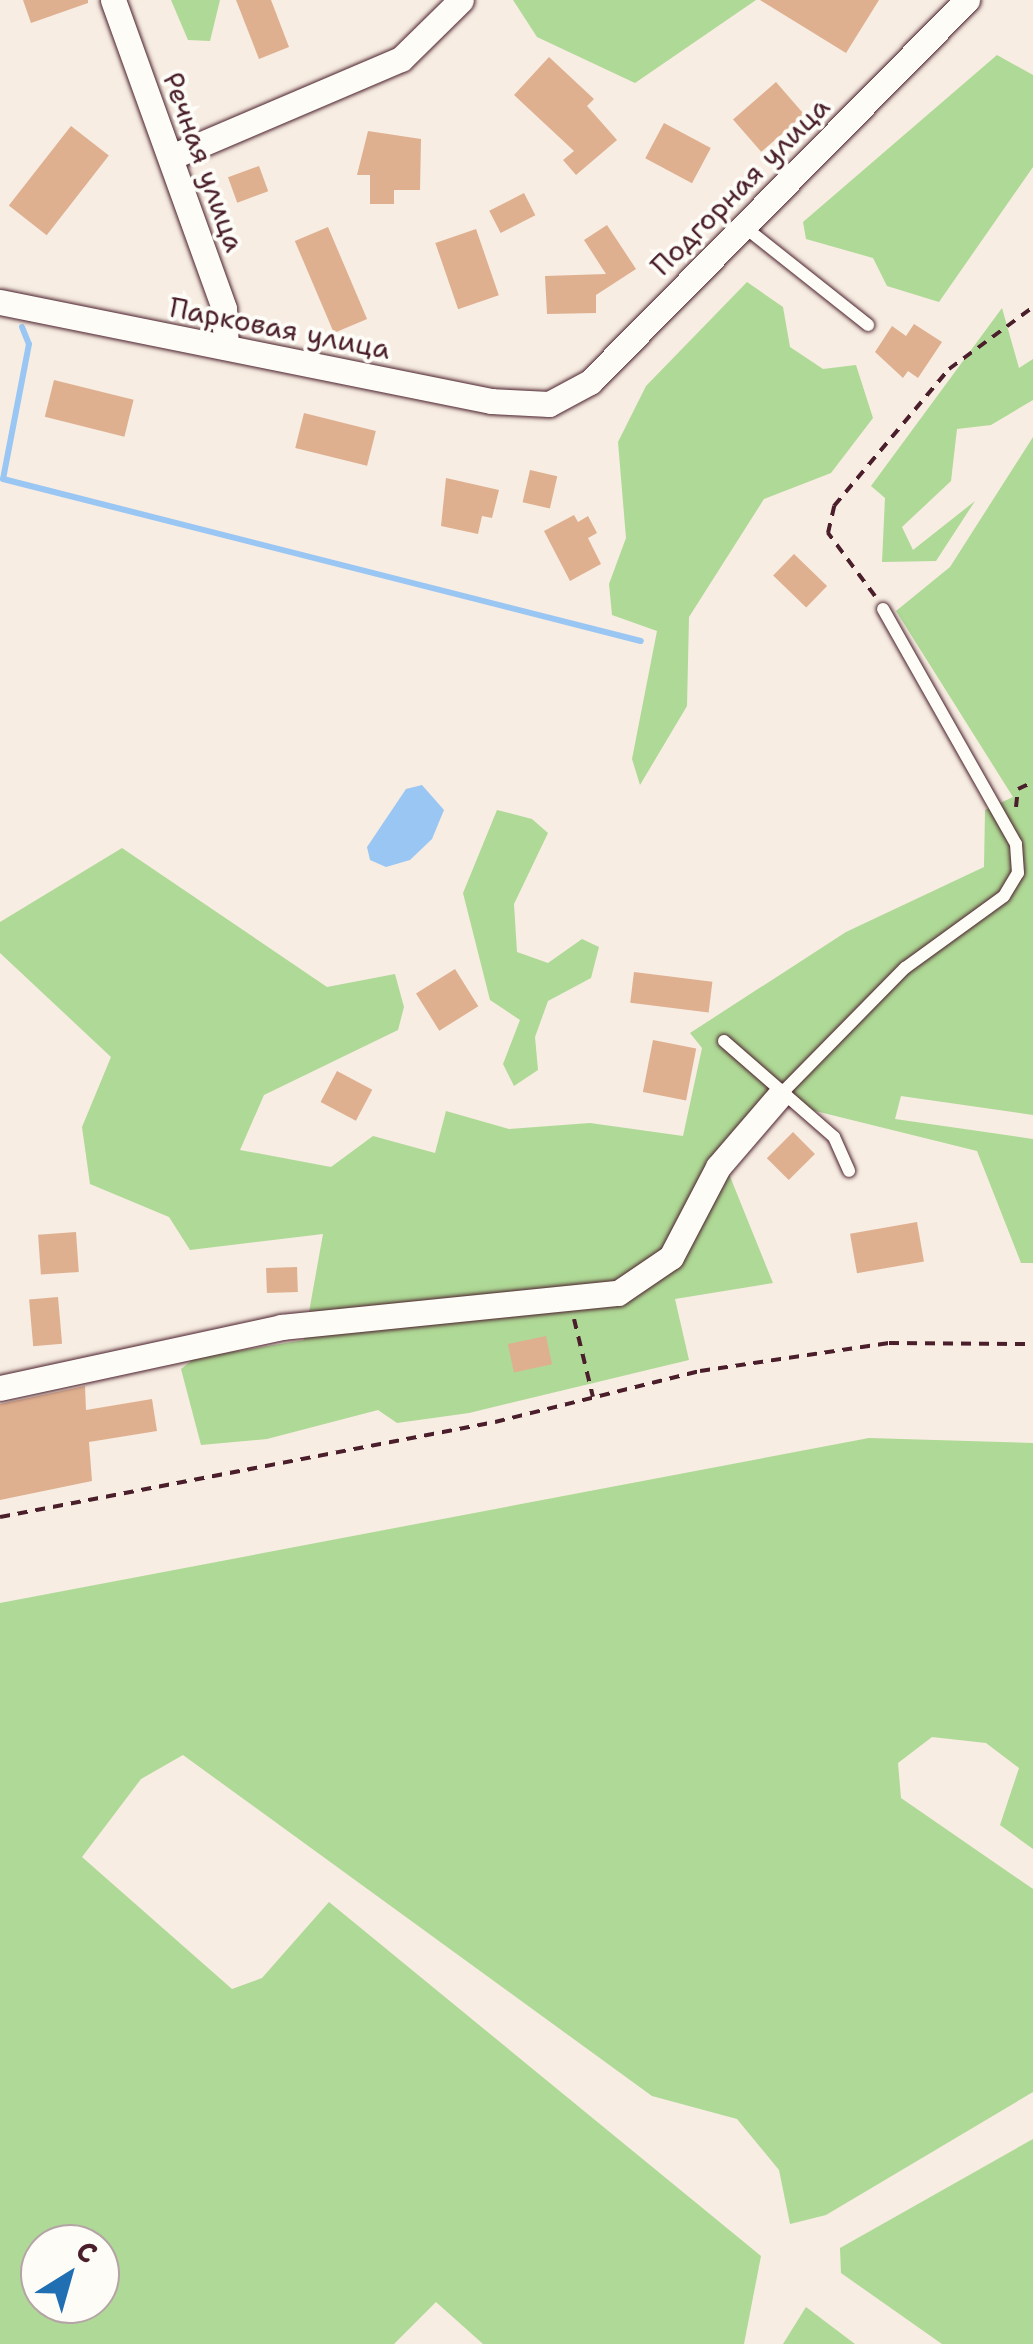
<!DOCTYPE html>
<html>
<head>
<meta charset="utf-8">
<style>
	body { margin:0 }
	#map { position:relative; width:1033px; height:2344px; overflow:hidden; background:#f7ede2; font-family:"Shantell Sans",sans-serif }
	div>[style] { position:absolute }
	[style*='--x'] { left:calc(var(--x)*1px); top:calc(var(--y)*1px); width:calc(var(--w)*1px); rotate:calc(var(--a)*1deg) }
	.green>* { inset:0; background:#afd996 }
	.water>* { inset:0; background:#9ac6f4 }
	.stream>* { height:6px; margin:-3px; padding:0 3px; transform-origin:3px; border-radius:3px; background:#9ac6f4 }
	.building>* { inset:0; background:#dfb090; transform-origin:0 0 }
	.path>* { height:4px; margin-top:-2px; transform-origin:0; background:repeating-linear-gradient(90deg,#4a1f2b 0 10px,transparent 0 18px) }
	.roads { filter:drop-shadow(0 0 2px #4a1f2b) drop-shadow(0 0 2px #4a1f2b) }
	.lane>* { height:12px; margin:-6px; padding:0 6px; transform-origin:6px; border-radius:6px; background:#fdfcf7 }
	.street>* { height:25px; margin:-12.5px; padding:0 12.5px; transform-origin:12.5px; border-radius:12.5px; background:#fdfcf7 }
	span { translate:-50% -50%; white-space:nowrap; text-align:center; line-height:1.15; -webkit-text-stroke:8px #fdfcf7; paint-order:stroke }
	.street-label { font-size:28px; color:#4a1f2b }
	.north { position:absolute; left:20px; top:2224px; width:100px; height:100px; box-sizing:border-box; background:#fdfcf7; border:2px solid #b5a4a5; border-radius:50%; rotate:37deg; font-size:28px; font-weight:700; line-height:40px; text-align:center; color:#4a1f2b }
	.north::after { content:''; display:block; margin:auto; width:35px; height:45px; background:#1f6fb2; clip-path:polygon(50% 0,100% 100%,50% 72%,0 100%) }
</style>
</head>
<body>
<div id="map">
	<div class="green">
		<div style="clip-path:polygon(171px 0,220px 0,210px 41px,188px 40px)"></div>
		<div style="clip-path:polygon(513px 0,756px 0,635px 83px,537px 37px)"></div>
		<div style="clip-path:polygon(997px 55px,1033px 75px,1033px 167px,939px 302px,887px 286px,873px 258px,806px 239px,803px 222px)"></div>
		<div style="clip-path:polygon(747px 282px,783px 307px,790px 347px,823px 369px,856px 365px,873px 418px,831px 473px,764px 499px,689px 617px,687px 706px,640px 785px,632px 759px,657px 631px,612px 615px,609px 584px,626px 538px,618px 442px,646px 386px)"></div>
		<div style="clip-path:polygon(1002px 308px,1019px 368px,1033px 359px,1033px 400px,991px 425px,957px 429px,951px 481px,902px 527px,913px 550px,975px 501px,936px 561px,882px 562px,885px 498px,871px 486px)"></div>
		<div style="clip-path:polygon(1033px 437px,1033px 1115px,901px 1096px,895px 1119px,1033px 1139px,1033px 1263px,1021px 1263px,977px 1151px,783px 1103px,729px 1174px,773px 1283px,675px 1299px,689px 1360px,469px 1413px,397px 1423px,378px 1410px,267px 1439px,201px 1445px,181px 1369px,195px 1358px,304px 1340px,323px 1234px,190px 1250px,169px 1217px,90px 1184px,82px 1127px,111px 1057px,0 953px,0 922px,122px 848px,327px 987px,395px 974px,404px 1007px,398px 1030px,264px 1095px,240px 1150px,331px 1167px,373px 1136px,435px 1153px,446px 1111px,509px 1129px,590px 1123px,683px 1136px,702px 1048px,690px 1033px,846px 932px,984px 867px,985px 810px,1013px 797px,896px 611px,950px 567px)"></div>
		<div style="clip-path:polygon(497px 810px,532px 819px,548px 833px,514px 904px,517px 952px,548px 963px,582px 939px,599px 947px,591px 978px,548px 1001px,535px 1037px,538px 1070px,514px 1086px,503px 1064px,520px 1020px,490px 1000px,463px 893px)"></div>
		<div style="clip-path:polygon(evenodd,869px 1438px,1033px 1443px,1033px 1849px,1000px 1825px,1019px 1768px,986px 1743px,932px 1737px,898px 1763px,901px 1798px,1033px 1889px,1033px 2092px,826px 2215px,790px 2224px,779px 2170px,737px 2119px,652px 2096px,183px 1755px,141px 1779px,82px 1857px,232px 1989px,262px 1978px,329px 1902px,761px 2256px,744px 2344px,483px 2344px,436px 2302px,394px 2344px,0 2344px,0 1603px,869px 1438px,40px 2244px,100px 2244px,100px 2304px,40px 2304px,40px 2244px)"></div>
		<div style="clip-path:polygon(1033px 2139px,1033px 2344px,942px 2344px,841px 2273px,840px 2248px)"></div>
		<div style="clip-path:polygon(806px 2307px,855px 2344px,783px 2344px)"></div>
	</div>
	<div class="water">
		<div style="clip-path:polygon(422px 785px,444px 810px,432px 839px,410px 860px,386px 867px,370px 860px,367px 847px,406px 789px)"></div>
	</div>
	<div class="stream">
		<div style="--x:22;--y:327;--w:18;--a:68"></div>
		<div style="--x:29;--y:344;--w:137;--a:100.9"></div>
		<div style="--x:3;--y:479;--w:658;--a:14.25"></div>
	</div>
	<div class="building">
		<div style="clip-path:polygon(23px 0,88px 0,88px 3px,31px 23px)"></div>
		<div style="clip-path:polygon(236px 0,271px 0,289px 47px,259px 59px)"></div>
		<div style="clip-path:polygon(760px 0,879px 0,846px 53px)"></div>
		<div style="clip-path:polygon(549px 57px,594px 99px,587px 106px,617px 140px,576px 175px,563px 160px,574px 151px,514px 95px)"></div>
		<div style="left:776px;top:82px;width:43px;height:57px;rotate:49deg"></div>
		<div style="left:664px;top:123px;width:53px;height:40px;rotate:28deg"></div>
		<div style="left:71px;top:126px;width:48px;height:101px;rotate:38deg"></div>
		<div style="clip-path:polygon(368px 131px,421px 139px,420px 190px,394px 190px,394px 204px,370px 204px,370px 175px,357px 175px)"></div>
		<div style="left:259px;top:166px;width:27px;height:33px;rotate:70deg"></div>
		<div style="left:524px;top:193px;width:25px;height:39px;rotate:63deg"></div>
		<div style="clip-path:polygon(607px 225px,636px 269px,596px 295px,596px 313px,547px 314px,545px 276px,606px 274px,584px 240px)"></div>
		<div style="left:328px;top:227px;width:100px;height:36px;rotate:67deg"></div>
		<div style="left:476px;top:229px;width:70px;height:43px;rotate:71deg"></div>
		<div style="clip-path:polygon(914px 324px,942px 342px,918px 378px,908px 371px,903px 378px,875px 352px,892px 326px,906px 336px)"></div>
		<div style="left:54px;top:380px;width:82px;height:38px;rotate:14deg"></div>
		<div style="left:304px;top:413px;width:74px;height:36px;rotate:14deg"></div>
		<div style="left:530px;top:470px;width:28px;height:33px;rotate:13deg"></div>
		<div style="clip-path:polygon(446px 478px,499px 490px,492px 518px,482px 516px,478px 534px,441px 526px)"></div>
		<div style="clip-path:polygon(574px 515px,578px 522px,588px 516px,597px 533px,588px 538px,601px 564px,570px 581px,544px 531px)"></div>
		<div style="left:794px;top:554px;width:46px;height:30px;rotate:44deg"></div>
		<div style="left:455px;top:969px;width:44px;height:46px;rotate:58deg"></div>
		<div style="left:634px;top:972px;width:79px;height:31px;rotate:7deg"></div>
		<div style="left:653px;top:1040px;width:44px;height:53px;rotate:11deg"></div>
		<div style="left:337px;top:1071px;width:40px;height:35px;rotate:28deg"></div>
		<div style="left:793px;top:1132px;width:31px;height:37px;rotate:45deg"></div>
		<div style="left:917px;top:1222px;width:40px;height:68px;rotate:80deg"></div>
		<div style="left:76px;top:1232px;width:40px;height:38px;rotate:86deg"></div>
		<div style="left:297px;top:1267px;width:25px;height:31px;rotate:88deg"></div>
		<div style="left:58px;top:1297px;width:47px;height:29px;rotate:85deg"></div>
		<div style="left:546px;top:1336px;width:29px;height:39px;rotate:78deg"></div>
		<div style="clip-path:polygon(85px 1386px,86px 1410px,152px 1399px,157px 1431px,89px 1442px,92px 1481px,0 1500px,0 1404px)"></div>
	</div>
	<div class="path">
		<div style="--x:875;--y:596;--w:79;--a:-126.7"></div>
		<div style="--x:828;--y:533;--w:28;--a:-77"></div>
		<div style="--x:834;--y:506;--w:179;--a:-50"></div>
		<div style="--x:949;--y:369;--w:104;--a:-36.4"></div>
		<div style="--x:1016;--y:807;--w:18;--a:-84"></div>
		<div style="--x:1018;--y:789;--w:17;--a:-25"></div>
		<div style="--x:574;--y:1319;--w:80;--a:76.3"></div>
		<div style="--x:0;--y:1517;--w:504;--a:-10.86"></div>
		<div style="--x:495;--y:1422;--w:211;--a:-14"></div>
		<div style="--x:700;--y:1371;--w:191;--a:-8.4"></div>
		<div style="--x:889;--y:1343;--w:144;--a:0.4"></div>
	</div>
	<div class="roads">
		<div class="lane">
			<div style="--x:742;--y:225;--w:161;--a:38.4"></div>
			<div style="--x:724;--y:1041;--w:146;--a:41.1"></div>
			<div style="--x:834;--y:1137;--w:37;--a:66"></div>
			<div style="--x:779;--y:1096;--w:180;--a:-45.5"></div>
			<div style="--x:905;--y:968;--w:122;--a:-36"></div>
			<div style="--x:1004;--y:896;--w:27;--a:-59"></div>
			<div style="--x:1018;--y:873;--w:29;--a:-94"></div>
			<div style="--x:1016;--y:844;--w:270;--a:-119.5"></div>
		</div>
		<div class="street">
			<div style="--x:113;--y:0;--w:328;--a:70.2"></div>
			<div style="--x:224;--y:309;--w:38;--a:87"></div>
			<div style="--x:171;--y:157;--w:250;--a:-23.1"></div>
			<div style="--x:401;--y:59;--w:84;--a:-44.5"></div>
			<div style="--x:0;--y:302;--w:501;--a:11.4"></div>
			<div style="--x:491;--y:401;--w:58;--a:3"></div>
			<div style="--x:549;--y:404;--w:47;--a:-28.2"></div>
			<div style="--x:590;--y:382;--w:537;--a:-45.38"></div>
			<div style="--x:0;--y:1388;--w:288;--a:-12.2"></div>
			<div style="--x:281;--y:1327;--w:339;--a:-5.8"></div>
			<div style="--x:618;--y:1293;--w:64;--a:-34.2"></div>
			<div style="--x:671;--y:1257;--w:102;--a:-62.4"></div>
			<div style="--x:718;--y:1167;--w:94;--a:-49.3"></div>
		</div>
	</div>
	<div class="street-label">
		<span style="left:204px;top:162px;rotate:70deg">Речная улица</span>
		<span style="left:740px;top:186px;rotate:-45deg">Подгорная улица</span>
		<span style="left:280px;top:328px;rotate:11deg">Парковая улица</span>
	</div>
	<div class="north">С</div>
</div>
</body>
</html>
